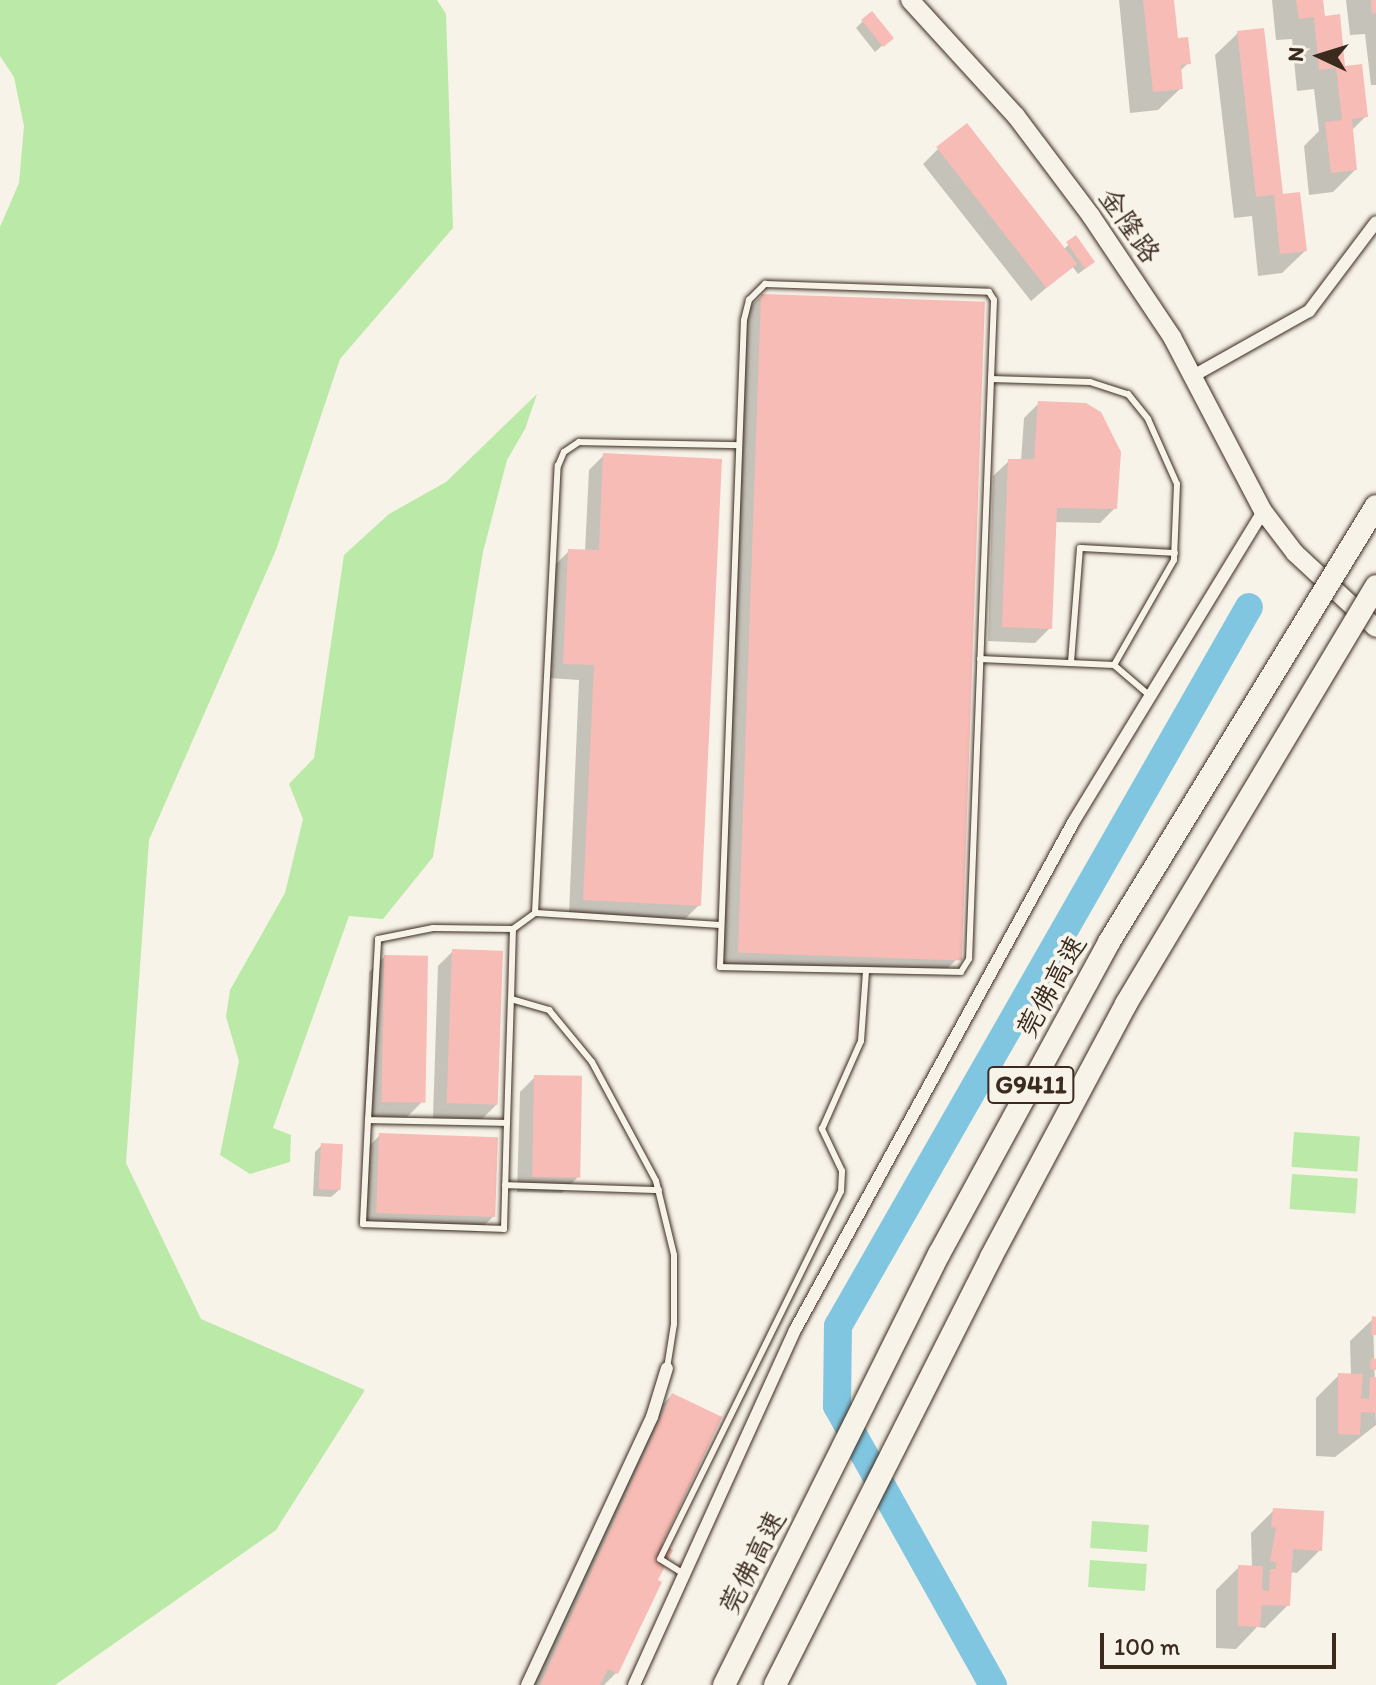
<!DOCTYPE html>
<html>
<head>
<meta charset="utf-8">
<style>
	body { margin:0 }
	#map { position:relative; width:1376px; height:1685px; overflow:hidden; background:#f7f3e8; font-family:Itim,"LXGW WenKai TC",sans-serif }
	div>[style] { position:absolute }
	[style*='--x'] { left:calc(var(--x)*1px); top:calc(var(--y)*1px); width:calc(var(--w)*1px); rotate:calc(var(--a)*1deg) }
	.green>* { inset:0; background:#bbe9a7; transform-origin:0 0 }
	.shadow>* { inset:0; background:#0003 }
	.river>* { height:28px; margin:-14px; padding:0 14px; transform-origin:14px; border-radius:14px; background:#80c6e1 }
	.building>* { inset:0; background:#f7bcb5; transform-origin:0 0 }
	.roads { filter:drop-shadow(0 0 2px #3b2a1e) drop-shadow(0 0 2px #3b2a1e) }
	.lane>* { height:6px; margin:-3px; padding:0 3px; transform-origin:3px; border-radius:3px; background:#f7f3e8 }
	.street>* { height:12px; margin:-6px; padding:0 6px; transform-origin:6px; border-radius:6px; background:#f7f3e8 }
	.secondary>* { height:18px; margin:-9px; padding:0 9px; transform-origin:9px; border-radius:9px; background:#f7f3e8 }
	.bridges { filter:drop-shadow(0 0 2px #3b2a1e) drop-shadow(0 0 2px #3b2a1e) }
	.highway-bridge>* { height:22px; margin:-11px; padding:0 11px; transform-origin:11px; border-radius:11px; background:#f7f3e8 }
	span { translate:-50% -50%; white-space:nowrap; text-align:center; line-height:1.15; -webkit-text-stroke:8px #f7f3e8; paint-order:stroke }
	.shield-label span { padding:2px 6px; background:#f7f3e8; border:2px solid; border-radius:6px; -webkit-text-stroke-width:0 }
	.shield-label { font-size:26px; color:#3b2a1e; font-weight:700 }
	.street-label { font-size:28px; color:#3b2a1e }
	.north { position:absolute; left:1280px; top:16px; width:80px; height:80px; -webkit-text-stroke:6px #f7f3e8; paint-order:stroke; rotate:274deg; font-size:22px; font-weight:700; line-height:32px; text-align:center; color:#3b2a1e }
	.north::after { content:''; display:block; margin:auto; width:28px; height:36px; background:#3b2a1e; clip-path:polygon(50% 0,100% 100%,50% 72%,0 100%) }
	.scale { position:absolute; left:1100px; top:1633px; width:236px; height:36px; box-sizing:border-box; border:4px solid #3b2a1e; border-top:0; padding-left:10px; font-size:24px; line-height:28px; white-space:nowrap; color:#3b2a1e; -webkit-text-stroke:6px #f7f3e8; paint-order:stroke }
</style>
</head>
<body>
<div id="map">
	<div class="green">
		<div style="clip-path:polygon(0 0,437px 0,446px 14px,453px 228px,340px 359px,276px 550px,149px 840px,126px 1163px,201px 1319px,365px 1390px,276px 1530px,55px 1685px,0 1685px,0 227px,19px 183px,24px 126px,14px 77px,0 56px)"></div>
		<div style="clip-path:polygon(537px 394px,525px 429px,507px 460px,483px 552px,433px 857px,383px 919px,349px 916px,273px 1128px,291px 1135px,290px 1162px,250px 1174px,220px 1155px,239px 1061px,226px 1017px,230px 990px,285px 893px,303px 819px,289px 784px,314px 758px,344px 555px,389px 514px,446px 482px)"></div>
		<div style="left:1294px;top:1132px;width:66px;height:35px;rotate:4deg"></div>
		<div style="left:1292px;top:1174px;width:66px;height:35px;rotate:4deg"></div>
		<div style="left:1092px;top:1521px;width:57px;height:27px;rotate:4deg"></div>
		<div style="left:1090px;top:1560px;width:57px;height:27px;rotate:4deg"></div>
	</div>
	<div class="shadow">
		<div style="clip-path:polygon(1119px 0,1172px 0,1176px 41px,1188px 63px,1179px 72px,1181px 88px,1158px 110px,1130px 113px)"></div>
		<div style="clip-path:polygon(1272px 0,1321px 0,1323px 18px,1366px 116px,1351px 131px,1355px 170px,1333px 192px,1309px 195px,1304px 146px,1319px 131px,1314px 89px,1297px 91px,1292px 39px,1276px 40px)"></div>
		<div style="clip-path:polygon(1346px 0,1376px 0,1376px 85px,1371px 85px,1365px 34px,1350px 35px)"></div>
		<div style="clip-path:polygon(863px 21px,884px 44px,875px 52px,856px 28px)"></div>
		<div style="clip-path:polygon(1238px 33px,1281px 196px,1305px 251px,1282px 273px,1258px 276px,1252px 216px,1234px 218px,1215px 55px)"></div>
		<div style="clip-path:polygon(938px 149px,1064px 249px,1076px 238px,1086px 268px,1078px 274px,1072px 266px,1031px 301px,923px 164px)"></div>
		<div style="clip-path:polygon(761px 296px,956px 960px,941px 975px,720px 967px,746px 311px)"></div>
		<div style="clip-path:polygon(1039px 403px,1115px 508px,1100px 523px,1054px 522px,1050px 628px,1035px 643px,988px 641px,993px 476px,1009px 461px,1021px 461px,1024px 418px)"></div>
		<div style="clip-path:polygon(604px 455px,699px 905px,684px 920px,569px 914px,579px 680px,549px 678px,554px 566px,569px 551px,585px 552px,589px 470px)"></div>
		<div style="clip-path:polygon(453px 951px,497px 1104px,482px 1119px,433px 1118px,438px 966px)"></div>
		<div style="clip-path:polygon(384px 957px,421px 1103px,406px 1118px,364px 1116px,369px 972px)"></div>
		<div style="clip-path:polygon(535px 1077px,577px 1178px,562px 1193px,517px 1192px,520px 1092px)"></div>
		<div style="clip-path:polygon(380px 1135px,493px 1217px,477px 1232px,362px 1227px,365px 1150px)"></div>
		<div style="clip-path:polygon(322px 1145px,339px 1190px,331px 1197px,313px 1196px,315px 1152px)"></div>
		<div style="clip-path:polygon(1373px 1319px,1376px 1425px,1335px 1457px,1316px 1456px,1316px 1398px,1339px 1375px,1351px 1376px,1350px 1341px)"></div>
		<div style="clip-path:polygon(672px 1395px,659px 1545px,616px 1673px,604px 1685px,533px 1685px,657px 1410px)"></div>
		<div style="clip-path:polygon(1273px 1511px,1320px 1550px,1297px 1573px,1290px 1572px,1288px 1605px,1265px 1628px,1257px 1627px,1236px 1649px,1216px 1648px,1216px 1590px,1239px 1567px,1252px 1568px,1251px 1533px)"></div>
	</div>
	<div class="river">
		<div style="--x:993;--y:1685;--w:320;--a:-119.2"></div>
		<div style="--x:837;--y:1406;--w:80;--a:-89.3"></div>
		<div style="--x:838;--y:1326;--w:828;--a:-60.25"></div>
	</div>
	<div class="building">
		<div style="clip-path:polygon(1143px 0,1174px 0,1178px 38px,1188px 37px,1191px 64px,1181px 65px,1183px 89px,1153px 92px)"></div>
		<div style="clip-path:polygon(1296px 0,1323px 0,1325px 16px,1340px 14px,1345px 66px,1362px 64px,1368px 117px,1352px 119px,1357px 170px,1331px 173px,1325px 122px,1342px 120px,1336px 68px,1319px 70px,1314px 17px,1299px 19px)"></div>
		<div style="clip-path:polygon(1371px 0,1376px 0,1376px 13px,1372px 14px)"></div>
		<div style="left:872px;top:11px;width:35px;height:14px;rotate:51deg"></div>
		<div style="clip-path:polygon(1264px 28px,1283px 194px,1300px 192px,1307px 251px,1280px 254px,1274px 195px,1256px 197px,1237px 31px)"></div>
		<div style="left:967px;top:123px;width:179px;height:39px;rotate:52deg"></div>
		<div style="left:1076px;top:235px;width:33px;height:12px;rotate:55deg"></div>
		<div style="left:761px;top:294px;width:224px;height:659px;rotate:2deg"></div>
		<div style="clip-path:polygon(1038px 401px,1086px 403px,1101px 412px,1121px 452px,1117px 509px,1057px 508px,1052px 629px,1002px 627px,1008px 459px,1034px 459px)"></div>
		<div style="clip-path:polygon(603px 453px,722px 459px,701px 906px,583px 900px,594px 665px,563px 664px,568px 549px,599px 550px)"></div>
		<div style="left:452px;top:949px;width:51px;height:154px;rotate:2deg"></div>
		<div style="left:384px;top:955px;width:44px;height:147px;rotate:1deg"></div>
		<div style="left:534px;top:1075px;width:48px;height:102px;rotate:1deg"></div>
		<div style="left:379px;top:1133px;width:119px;height:80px;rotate:2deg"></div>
		<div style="left:321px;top:1143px;width:22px;height:46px;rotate:3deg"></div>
		<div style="clip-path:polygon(1372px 1316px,1376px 1317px,1376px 1335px,1371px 1335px)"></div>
		<div style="clip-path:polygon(1371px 1358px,1376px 1359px,1376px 1370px,1370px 1369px)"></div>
		<div style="clip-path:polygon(1338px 1373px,1363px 1374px,1361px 1398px,1369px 1399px,1370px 1377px,1376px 1377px,1376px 1413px,1361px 1412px,1360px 1435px,1338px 1434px)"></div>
		<div style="clip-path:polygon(672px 1393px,722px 1417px,662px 1544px,673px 1550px,658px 1580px,662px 1582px,618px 1674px,608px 1669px,600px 1685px,540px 1685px)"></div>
		<div style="clip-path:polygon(1273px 1508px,1324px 1511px,1322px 1551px,1293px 1549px,1290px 1606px,1262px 1605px,1260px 1627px,1238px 1626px,1238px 1565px,1263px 1566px,1262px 1590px,1269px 1591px,1270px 1569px,1276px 1569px,1276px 1562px,1270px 1561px,1276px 1528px,1271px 1527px)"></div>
	</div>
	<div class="roads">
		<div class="lane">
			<div style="--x:765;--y:284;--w:224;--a:2"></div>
			<div style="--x:989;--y:292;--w:9;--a:58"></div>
			<div style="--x:994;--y:300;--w:659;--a:92.17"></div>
			<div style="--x:969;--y:959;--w:15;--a:122"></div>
			<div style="--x:961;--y:972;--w:241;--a:-178.8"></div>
			<div style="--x:720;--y:967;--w:647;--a:-87.88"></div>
			<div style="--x:744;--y:320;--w:21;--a:-76"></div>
			<div style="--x:749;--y:300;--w:23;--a:-45"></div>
			<div style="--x:991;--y:379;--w:99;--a:1.7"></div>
			<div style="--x:1090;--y:382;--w:40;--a:18"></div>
			<div style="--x:1128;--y:394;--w:32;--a:51"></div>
			<div style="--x:1148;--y:419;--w:71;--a:66"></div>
			<div style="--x:1177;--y:484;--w:76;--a:92.3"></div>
			<div style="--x:1174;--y:560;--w:121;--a:119.7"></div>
			<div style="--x:980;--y:659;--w:134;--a:2.6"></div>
			<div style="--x:1114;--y:665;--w:48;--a:40.7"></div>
			<div style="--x:1071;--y:662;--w:114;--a:-85.5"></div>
			<div style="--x:1080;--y:548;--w:95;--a:3"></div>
			<div style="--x:721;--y:925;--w:186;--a:-176.3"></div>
			<div style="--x:535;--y:913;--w:448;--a:-87.1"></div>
			<div style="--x:558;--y:466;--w:15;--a:-67"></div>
			<div style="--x:564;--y:452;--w:18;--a:-34"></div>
			<div style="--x:579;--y:442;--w:160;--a:1.1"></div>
			<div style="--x:511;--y:999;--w:40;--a:16"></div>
			<div style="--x:549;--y:1010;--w:67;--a:50.4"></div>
			<div style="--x:592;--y:1062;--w:135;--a:61.7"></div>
			<div style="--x:656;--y:1181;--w:76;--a:76.3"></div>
			<div style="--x:674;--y:1255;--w:69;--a:90"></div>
			<div style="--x:674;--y:1324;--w:45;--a:99"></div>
			<div style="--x:368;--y:1120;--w:181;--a:-86.8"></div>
			<div style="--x:378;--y:939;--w:56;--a:-11.3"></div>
			<div style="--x:433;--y:928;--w:80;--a:0.7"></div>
			<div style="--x:507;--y:1123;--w:139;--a:-178.8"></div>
			<div style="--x:368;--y:1120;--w:104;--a:92.8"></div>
			<div style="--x:363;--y:1224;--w:141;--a:2"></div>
			<div style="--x:504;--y:1229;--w:106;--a:-88.4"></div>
			<div style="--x:507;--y:1123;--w:124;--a:-88.2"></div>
			<div style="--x:511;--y:999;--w:70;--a:-88.4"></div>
			<div style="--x:513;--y:929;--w:27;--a:-36"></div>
			<div style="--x:505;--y:1185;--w:154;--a:1.9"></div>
			<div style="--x:684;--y:1574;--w:28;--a:-148"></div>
			<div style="--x:660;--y:1559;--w:410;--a:-63.8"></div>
			<div style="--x:841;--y:1191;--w:20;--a:-87"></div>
			<div style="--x:842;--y:1171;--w:47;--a:-115.5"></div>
			<div style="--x:822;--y:1129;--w:96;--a:-66.1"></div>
			<div style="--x:861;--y:1041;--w:69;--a:-85.9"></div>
		</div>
		<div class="street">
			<div style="--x:1193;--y:376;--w:133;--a:-29.3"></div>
			<div style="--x:1309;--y:311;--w:111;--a:-53"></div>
			<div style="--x:527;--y:1685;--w:296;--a:-65"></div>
			<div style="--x:652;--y:1417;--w:51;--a:-73"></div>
			<div style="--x:634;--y:1685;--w:390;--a:-65.6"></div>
			<div style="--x:795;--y:1330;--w:580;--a:-61.27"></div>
			<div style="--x:1074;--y:821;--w:363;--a:-58.6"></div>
		</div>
		<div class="secondary">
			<div style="--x:910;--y:0;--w:157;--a:47.6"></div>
			<div style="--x:1016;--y:116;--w:125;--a:53.1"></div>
			<div style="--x:1091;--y:216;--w:146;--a:56.2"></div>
			<div style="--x:1172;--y:337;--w:196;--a:62.4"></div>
			<div style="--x:1263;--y:511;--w:53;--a:52.7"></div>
			<div style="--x:1295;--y:553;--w:110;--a:42.8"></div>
		</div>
	</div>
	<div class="bridges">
		<div class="highway-bridge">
			<div style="--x:724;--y:1685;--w:482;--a:-63.5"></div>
			<div style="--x:939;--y:1254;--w:355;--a:-61.4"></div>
			<div style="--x:1109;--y:942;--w:511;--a:-58.52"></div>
			<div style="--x:775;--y:1685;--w:479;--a:-63.2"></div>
			<div style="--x:991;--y:1257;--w:287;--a:-61.9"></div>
			<div style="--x:1126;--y:1004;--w:487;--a:-59.1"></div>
		</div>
	</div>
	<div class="shield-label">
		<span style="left:1031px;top:1085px">G9411</span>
	</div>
	<div class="street-label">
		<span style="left:1130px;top:225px;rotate:55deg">金隆路</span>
		<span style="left:1051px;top:986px;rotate:-61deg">莞佛高速</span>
		<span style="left:752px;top:1562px;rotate:-63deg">莞佛高速</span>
	</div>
	<div class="north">N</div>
	<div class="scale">100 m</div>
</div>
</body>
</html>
